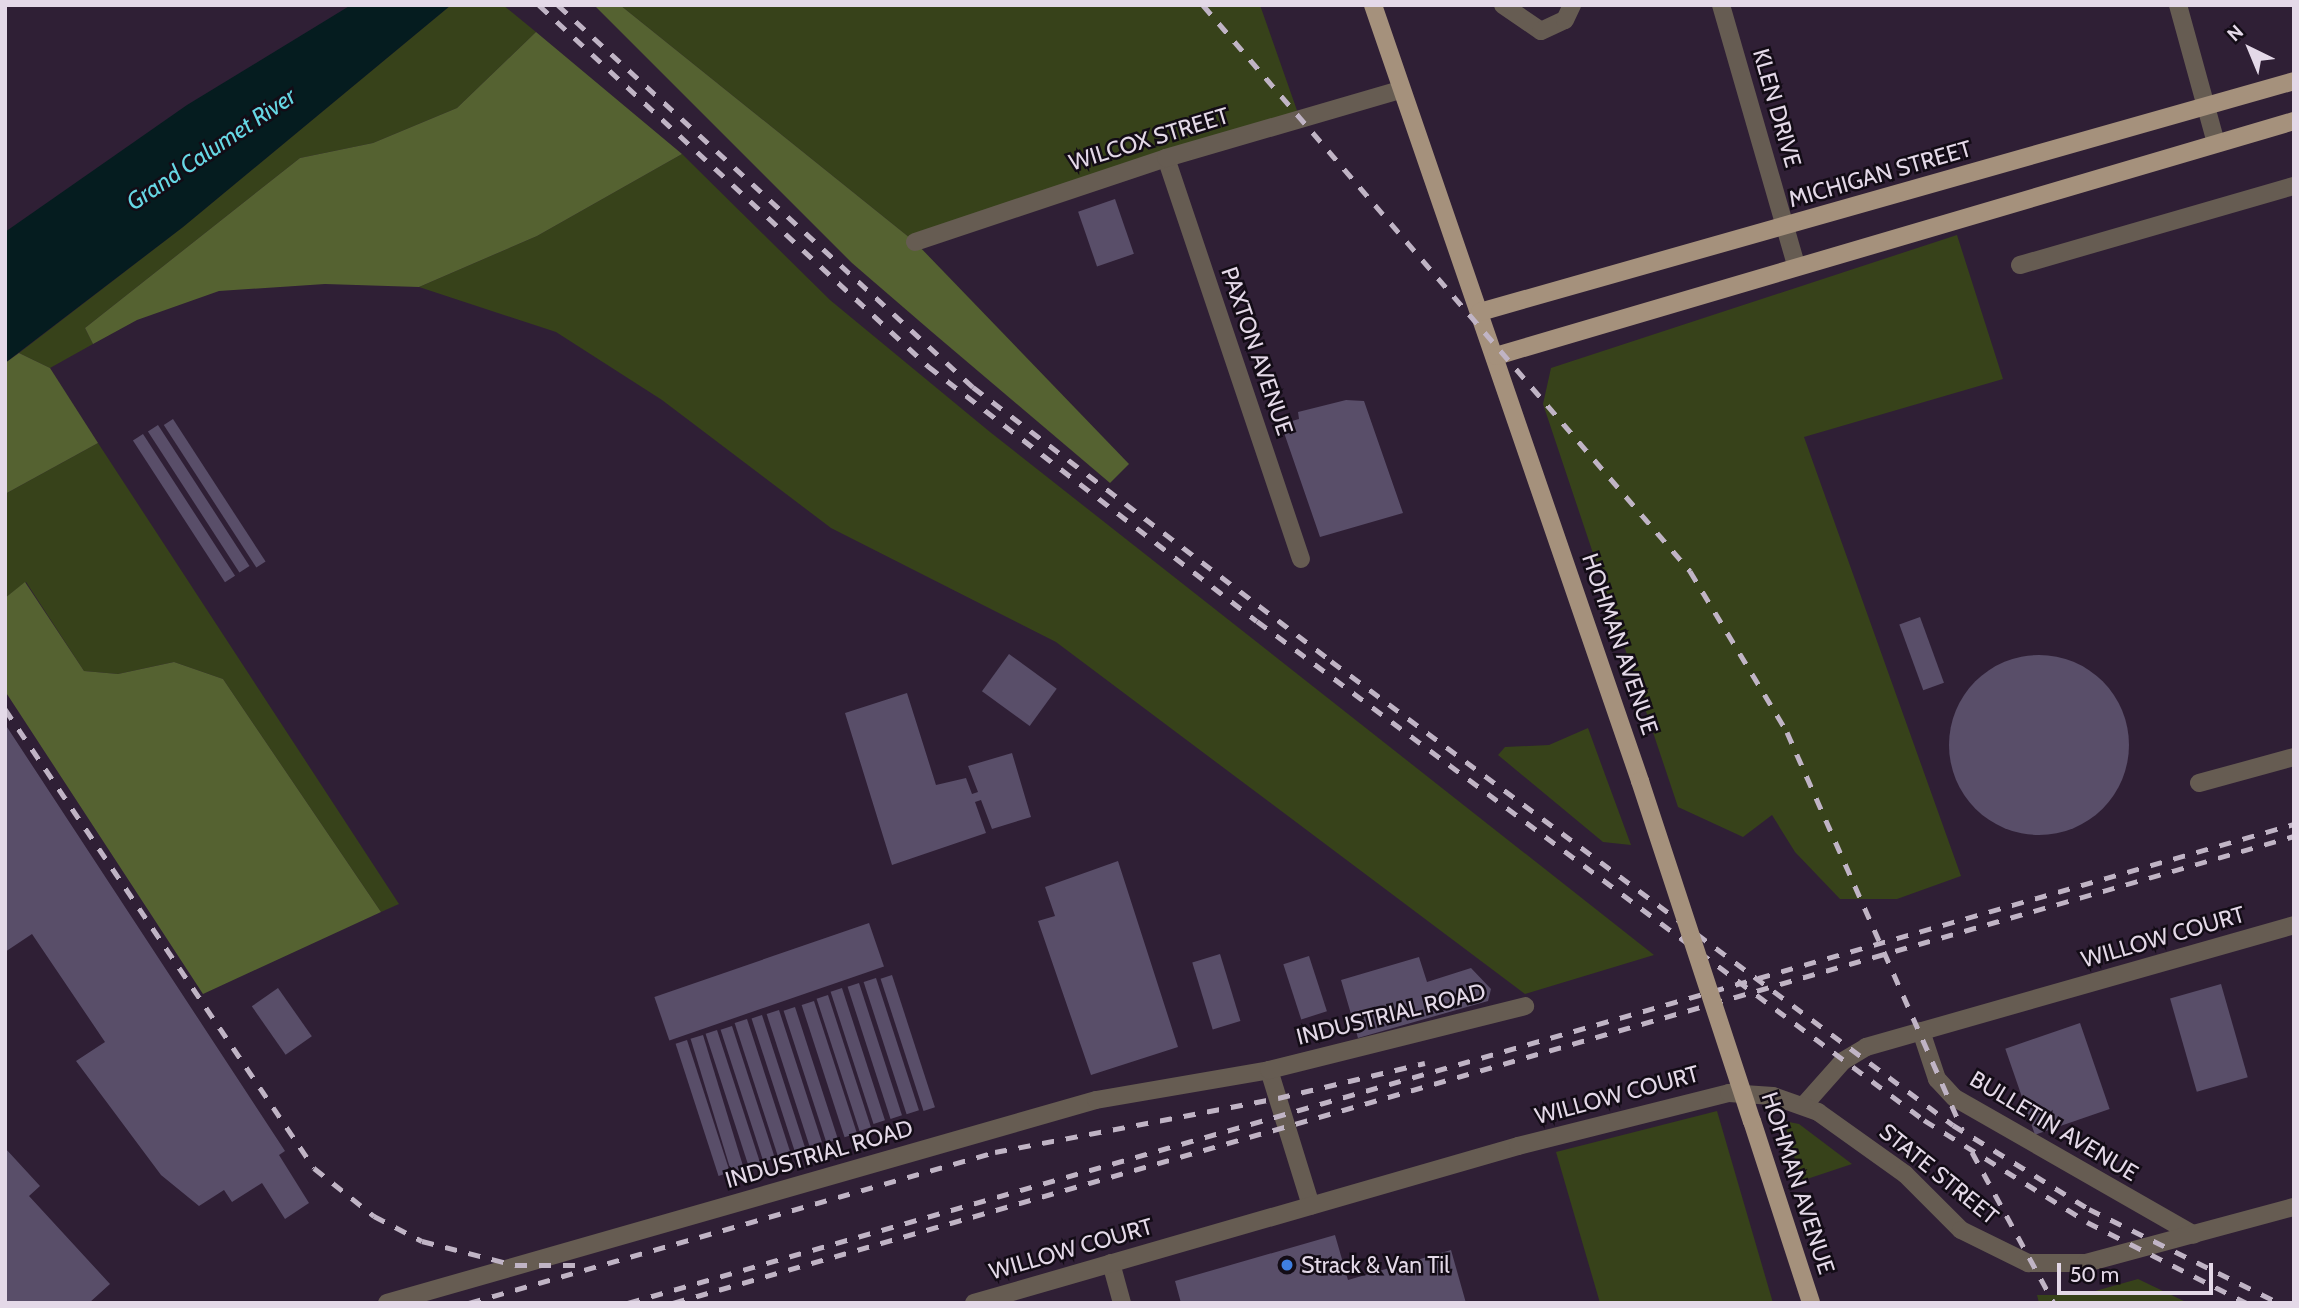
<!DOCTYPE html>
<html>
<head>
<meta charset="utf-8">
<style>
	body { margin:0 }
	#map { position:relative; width:2299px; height:1308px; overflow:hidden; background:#2f1f35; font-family:Cabin,sans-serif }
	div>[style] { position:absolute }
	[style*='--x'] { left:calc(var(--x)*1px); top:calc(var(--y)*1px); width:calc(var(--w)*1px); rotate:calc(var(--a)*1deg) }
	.green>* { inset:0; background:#37421a }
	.forest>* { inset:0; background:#556231 }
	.water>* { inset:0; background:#051c1f }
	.building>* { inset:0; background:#594e69; transform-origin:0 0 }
	.round { border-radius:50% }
	.minor>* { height:18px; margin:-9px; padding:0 9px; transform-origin:9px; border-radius:9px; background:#665c52 }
	.major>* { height:18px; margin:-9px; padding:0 9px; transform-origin:9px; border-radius:9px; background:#a5917c }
	.rail>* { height:5px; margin-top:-2.5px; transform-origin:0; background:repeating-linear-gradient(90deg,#c0b4c5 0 12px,transparent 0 24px) }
	.major-bridge>* { height:18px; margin:-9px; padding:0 9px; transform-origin:9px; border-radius:9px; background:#a5917c }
	.dots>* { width:19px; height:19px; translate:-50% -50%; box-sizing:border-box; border:4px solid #130c16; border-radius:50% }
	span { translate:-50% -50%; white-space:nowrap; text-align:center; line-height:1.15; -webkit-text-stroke:5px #130c16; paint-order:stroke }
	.street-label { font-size:23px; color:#e4d9e8 }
	.poi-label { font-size:23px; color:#e4d9e8 }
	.left { translate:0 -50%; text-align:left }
	.water-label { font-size:24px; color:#66d7e4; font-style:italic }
	.frame { position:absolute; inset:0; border:7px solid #e4d9e8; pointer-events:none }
	.north { position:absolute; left:2215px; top:14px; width:70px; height:70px; -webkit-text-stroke:5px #130c16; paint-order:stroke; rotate:317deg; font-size:19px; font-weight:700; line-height:28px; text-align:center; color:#e4d9e8 }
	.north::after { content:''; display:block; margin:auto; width:24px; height:32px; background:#e4d9e8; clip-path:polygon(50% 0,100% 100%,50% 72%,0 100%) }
	.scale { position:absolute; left:2057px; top:1263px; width:156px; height:32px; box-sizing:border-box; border:4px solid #e4d9e8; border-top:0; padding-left:9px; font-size:21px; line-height:24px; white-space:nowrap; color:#e4d9e8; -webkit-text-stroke:5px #130c16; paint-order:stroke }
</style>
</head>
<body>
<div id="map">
	<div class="green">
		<div style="clip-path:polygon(451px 5px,503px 5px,536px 32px,457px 108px,373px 143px,300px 158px,85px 328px,93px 344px,50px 368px,19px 353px,183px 227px)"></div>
		<div style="clip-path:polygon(620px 5px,1260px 5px,1300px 119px,915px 242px)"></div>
		<div style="clip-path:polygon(682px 154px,830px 300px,990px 432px,1654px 955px,1525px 994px,1056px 642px,831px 528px,662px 400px,556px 332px,419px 287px,537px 236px)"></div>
		<div style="clip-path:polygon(1957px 235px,2003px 379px,1804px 437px,1961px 876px,1897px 899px,1840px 899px,1795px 852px,1772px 815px,1743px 837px,1678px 807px,1543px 404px,1551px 368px)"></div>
		<div style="clip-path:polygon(98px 443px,399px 904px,381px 912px,223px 679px,174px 662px,118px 674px,84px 671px,26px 582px,5px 598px,5px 494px)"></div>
		<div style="clip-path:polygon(1588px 728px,1607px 780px,1631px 845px,1603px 842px,1498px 755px,1505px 747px,1549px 745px)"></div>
		<div style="clip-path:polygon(1717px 1111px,1773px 1303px,1600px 1303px,1556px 1152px)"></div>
		<div style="clip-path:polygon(1784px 1121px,1799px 1124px,1852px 1164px,1801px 1181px)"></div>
		<div style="clip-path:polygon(2138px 1279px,2188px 1303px,2039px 1303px,2037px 1295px,2081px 1295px)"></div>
	</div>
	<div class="forest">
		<div style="clip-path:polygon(594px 5px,620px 5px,915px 242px,1129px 464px,1110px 483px,932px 332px,852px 263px)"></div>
		<div style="clip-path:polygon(536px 32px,682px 154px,537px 236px,419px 287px,325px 284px,219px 291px,137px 320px,93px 344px,85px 328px,300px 158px,373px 143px,457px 108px)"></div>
		<div style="clip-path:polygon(19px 353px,50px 368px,98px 443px,5px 494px,5px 363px)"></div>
		<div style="clip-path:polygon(25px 582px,84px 671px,118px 674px,174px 662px,223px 679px,381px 912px,203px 994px,5px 691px,5px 598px)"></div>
	</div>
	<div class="water">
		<div style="clip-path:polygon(351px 5px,451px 5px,183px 227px,5px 363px,5px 232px,187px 105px)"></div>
	</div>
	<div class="building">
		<div style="left:1115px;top:199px;width:58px;height:39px;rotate:71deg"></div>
		<div style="clip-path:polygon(1346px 400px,1364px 401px,1403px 513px,1320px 537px,1281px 424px,1299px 419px,1298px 412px)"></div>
		<div style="left:173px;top:419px;width:170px;height:11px;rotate:57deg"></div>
		<div style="left:158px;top:425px;width:168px;height:12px;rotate:57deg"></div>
		<div style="left:143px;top:434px;width:169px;height:12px;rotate:57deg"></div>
		<div style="left:1920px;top:617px;width:70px;height:22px;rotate:70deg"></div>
		<div style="left:1009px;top:654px;width:59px;height:46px;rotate:36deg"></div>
		<div class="round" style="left:1949px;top:655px;width:180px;height:180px"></div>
		<div style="clip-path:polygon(907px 693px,936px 785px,966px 778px,972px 794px,978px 792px,968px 766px,1012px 753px,1031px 817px,992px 829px,981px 800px,975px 802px,986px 833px,892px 865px,845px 713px)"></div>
		<div style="clip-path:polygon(5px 724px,285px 1151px,279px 1155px,309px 1203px,285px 1219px,262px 1183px,232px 1202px,224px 1190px,199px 1206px,161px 1175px,76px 1061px,105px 1042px,32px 934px,5px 952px)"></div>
		<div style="clip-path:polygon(1118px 861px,1178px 1047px,1091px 1075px,1038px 921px,1055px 916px,1045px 887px)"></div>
		<div style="left:869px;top:923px;width:46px;height:227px;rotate:71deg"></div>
		<div style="left:1220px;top:954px;width:70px;height:29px;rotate:73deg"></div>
		<div style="left:1309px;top:956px;width:58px;height:27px;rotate:72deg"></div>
		<div style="clip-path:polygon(1419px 957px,1427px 982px,1471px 968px,1491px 989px,1488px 1001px,1358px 1038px,1341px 980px)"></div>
		<div style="left:892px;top:975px;width:139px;height:12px;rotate:72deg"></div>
		<div style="left:876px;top:978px;width:139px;height:13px;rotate:72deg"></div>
		<div style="left:859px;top:983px;width:139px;height:12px;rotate:72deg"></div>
		<div style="left:2221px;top:984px;width:97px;height:53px;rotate:74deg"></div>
		<div style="left:278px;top:988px;width:59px;height:32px;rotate:55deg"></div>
		<div style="left:842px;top:988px;width:139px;height:12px;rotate:72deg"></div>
		<div style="left:828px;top:995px;width:139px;height:12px;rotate:72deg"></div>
		<div style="left:814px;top:1001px;width:139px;height:13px;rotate:72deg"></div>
		<div style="left:795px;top:1007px;width:139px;height:12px;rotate:72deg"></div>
		<div style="left:779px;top:1010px;width:139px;height:13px;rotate:72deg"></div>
		<div style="left:762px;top:1015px;width:139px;height:11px;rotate:72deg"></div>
		<div style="left:747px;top:1019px;width:139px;height:13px;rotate:72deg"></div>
		<div style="left:2080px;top:1023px;width:91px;height:79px;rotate:71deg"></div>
		<div style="left:732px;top:1026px;width:139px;height:12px;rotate:72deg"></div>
		<div style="left:717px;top:1030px;width:139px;height:12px;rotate:72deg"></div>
		<div style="left:703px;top:1035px;width:140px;height:13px;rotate:73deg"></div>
		<div style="left:687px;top:1040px;width:139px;height:12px;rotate:72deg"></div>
		<div style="clip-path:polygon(5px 1148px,40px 1186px,29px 1196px,110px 1284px,89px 1303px,5px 1303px)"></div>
		<div style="clip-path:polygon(1335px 1235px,1348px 1280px,1451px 1250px,1466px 1303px,1181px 1303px,1175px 1281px)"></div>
	</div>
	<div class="minor">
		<div style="--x:1503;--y:5;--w:46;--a:34.4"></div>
		<div style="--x:1541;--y:31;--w:26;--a:-25"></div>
		<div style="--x:1565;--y:20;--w:17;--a:-65"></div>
		<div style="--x:1721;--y:5;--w:271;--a:73.9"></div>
		<div style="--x:2178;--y:5;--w:143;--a:74.6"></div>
		<div style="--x:1166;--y:158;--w:423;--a:71.4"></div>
		<div style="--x:915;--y:242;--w:265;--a:-18.5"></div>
		<div style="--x:1166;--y:158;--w:244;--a:-16.2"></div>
		<div style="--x:2020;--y:265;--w:285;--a:-16.1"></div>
		<div style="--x:2199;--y:783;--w:98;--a:-15.3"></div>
		<div style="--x:1921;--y:1031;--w:51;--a:71.6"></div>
		<div style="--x:1937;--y:1079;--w:26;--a:47"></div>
		<div style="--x:1955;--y:1098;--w:275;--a:29.8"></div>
		<div style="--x:1269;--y:1070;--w:142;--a:72.8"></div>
		<div style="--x:1804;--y:1105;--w:59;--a:-48.4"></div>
		<div style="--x:1843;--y:1061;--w:27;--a:-31"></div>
		<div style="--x:1866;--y:1047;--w:445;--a:-15.9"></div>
		<div style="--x:1111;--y:1263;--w:41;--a:74.6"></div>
		<div style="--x:387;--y:1303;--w:737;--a:-15.98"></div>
		<div style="--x:1096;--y:1100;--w:176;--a:-9.8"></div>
		<div style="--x:1269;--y:1070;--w:264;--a:-14"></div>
		<div style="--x:974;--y:1303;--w:566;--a:-16.1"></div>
		<div style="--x:1518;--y:1146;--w:218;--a:-14.1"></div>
		<div style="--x:1729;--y:1093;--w:44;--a:3.9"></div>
		<div style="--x:1773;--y:1096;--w:48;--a:19.6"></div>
		<div style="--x:1818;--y:1112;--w:107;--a:35.5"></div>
		<div style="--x:1905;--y:1174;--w:79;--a:45"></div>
		<div style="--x:1961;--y:1230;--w:75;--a:26.2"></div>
		<div style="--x:2028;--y:1263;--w:58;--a:0"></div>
		<div style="--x:2086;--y:1263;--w:215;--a:-15.1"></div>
	</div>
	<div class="major">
		<div style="--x:1373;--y:5;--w:821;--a:71.01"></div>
		<div style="--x:1480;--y:312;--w:846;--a:-15.84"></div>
		<div style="--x:1496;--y:356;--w:832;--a:-16.41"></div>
		<div style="--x:1752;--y:1121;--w:191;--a:72"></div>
	</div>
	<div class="rail">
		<div style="--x:539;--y:5;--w:531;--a:42.86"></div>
		<div style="--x:928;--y:366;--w:416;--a:37.8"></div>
		<div style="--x:1257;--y:621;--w:833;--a:36.8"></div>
		<div style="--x:1924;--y:1120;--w:192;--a:32"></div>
		<div style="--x:2087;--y:1222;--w:179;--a:26.9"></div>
		<div style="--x:558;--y:5;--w:564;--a:42.63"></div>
		<div style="--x:973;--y:387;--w:451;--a:37.4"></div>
		<div style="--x:1331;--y:661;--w:776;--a:36.72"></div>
		<div style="--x:1953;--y:1125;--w:160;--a:31.7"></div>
		<div style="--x:2089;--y:1209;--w:212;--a:26.3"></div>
		<div style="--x:1203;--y:5;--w:747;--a:49.29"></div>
		<div style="--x:1690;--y:571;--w:188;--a:58.9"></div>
		<div style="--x:1787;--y:732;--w:434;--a:66.2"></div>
		<div style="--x:5;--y:709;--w:553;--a:56.05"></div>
		<div style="--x:314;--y:1168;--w:77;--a:38.7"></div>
		<div style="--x:374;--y:1216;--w:54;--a:27.5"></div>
		<div style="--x:422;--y:1241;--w:96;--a:14.5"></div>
		<div style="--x:515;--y:1265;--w:64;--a:0"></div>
		<div style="--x:1972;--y:1152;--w:172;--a:61.5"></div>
		<div style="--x:469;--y:1303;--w:547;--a:-16.02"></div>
		<div style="--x:995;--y:1152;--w:288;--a:-10.8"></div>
		<div style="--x:1278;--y:1098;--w:151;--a:-13.4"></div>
		<div style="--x:628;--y:1303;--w:1733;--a:-16.04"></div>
		<div style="--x:673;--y:1303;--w:1687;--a:-16.07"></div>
	</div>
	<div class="major-bridge">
		<div style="--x:1640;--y:781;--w:358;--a:71.8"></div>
	</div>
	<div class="dots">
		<div style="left:1287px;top:1265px;background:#3f7fe0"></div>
	</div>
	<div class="street-label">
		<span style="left:1777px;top:108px;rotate:74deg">KLEN DRIVE</span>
		<span style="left:1149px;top:139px;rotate:-17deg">WILCOX STREET</span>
		<span style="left:1880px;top:174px;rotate:-16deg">MICHIGAN STREET</span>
		<span style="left:1257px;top:351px;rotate:71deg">PAXTON AVENUE</span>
		<span style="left:1620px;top:644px;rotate:71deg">HOHMAN AVENUE</span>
		<span style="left:2163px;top:937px;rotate:-16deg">WILLOW COURT</span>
		<span style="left:1391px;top:1014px;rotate:-14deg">INDUSTRIAL ROAD</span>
		<span style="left:1617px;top:1095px;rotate:-15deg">WILLOW COURT</span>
		<span style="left:2054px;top:1126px;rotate:31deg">BULLETIN AVENUE</span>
		<span style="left:819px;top:1154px;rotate:-16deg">INDUSTRIAL ROAD</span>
		<span style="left:1939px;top:1174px;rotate:39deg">STATE STREET</span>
		<span style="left:1798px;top:1183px;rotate:72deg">HOHMAN AVENUE</span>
		<span style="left:1071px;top:1249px;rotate:-16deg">WILLOW COURT</span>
	</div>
	<div class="poi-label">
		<span class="left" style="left:1301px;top:1265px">Strack &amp; Van Til</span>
	</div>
	<div class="water-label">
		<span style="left:211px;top:149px;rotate:-34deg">Grand Calumet River</span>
	</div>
	<div class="frame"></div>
	<div class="north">N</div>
	<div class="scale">50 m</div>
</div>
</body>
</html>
